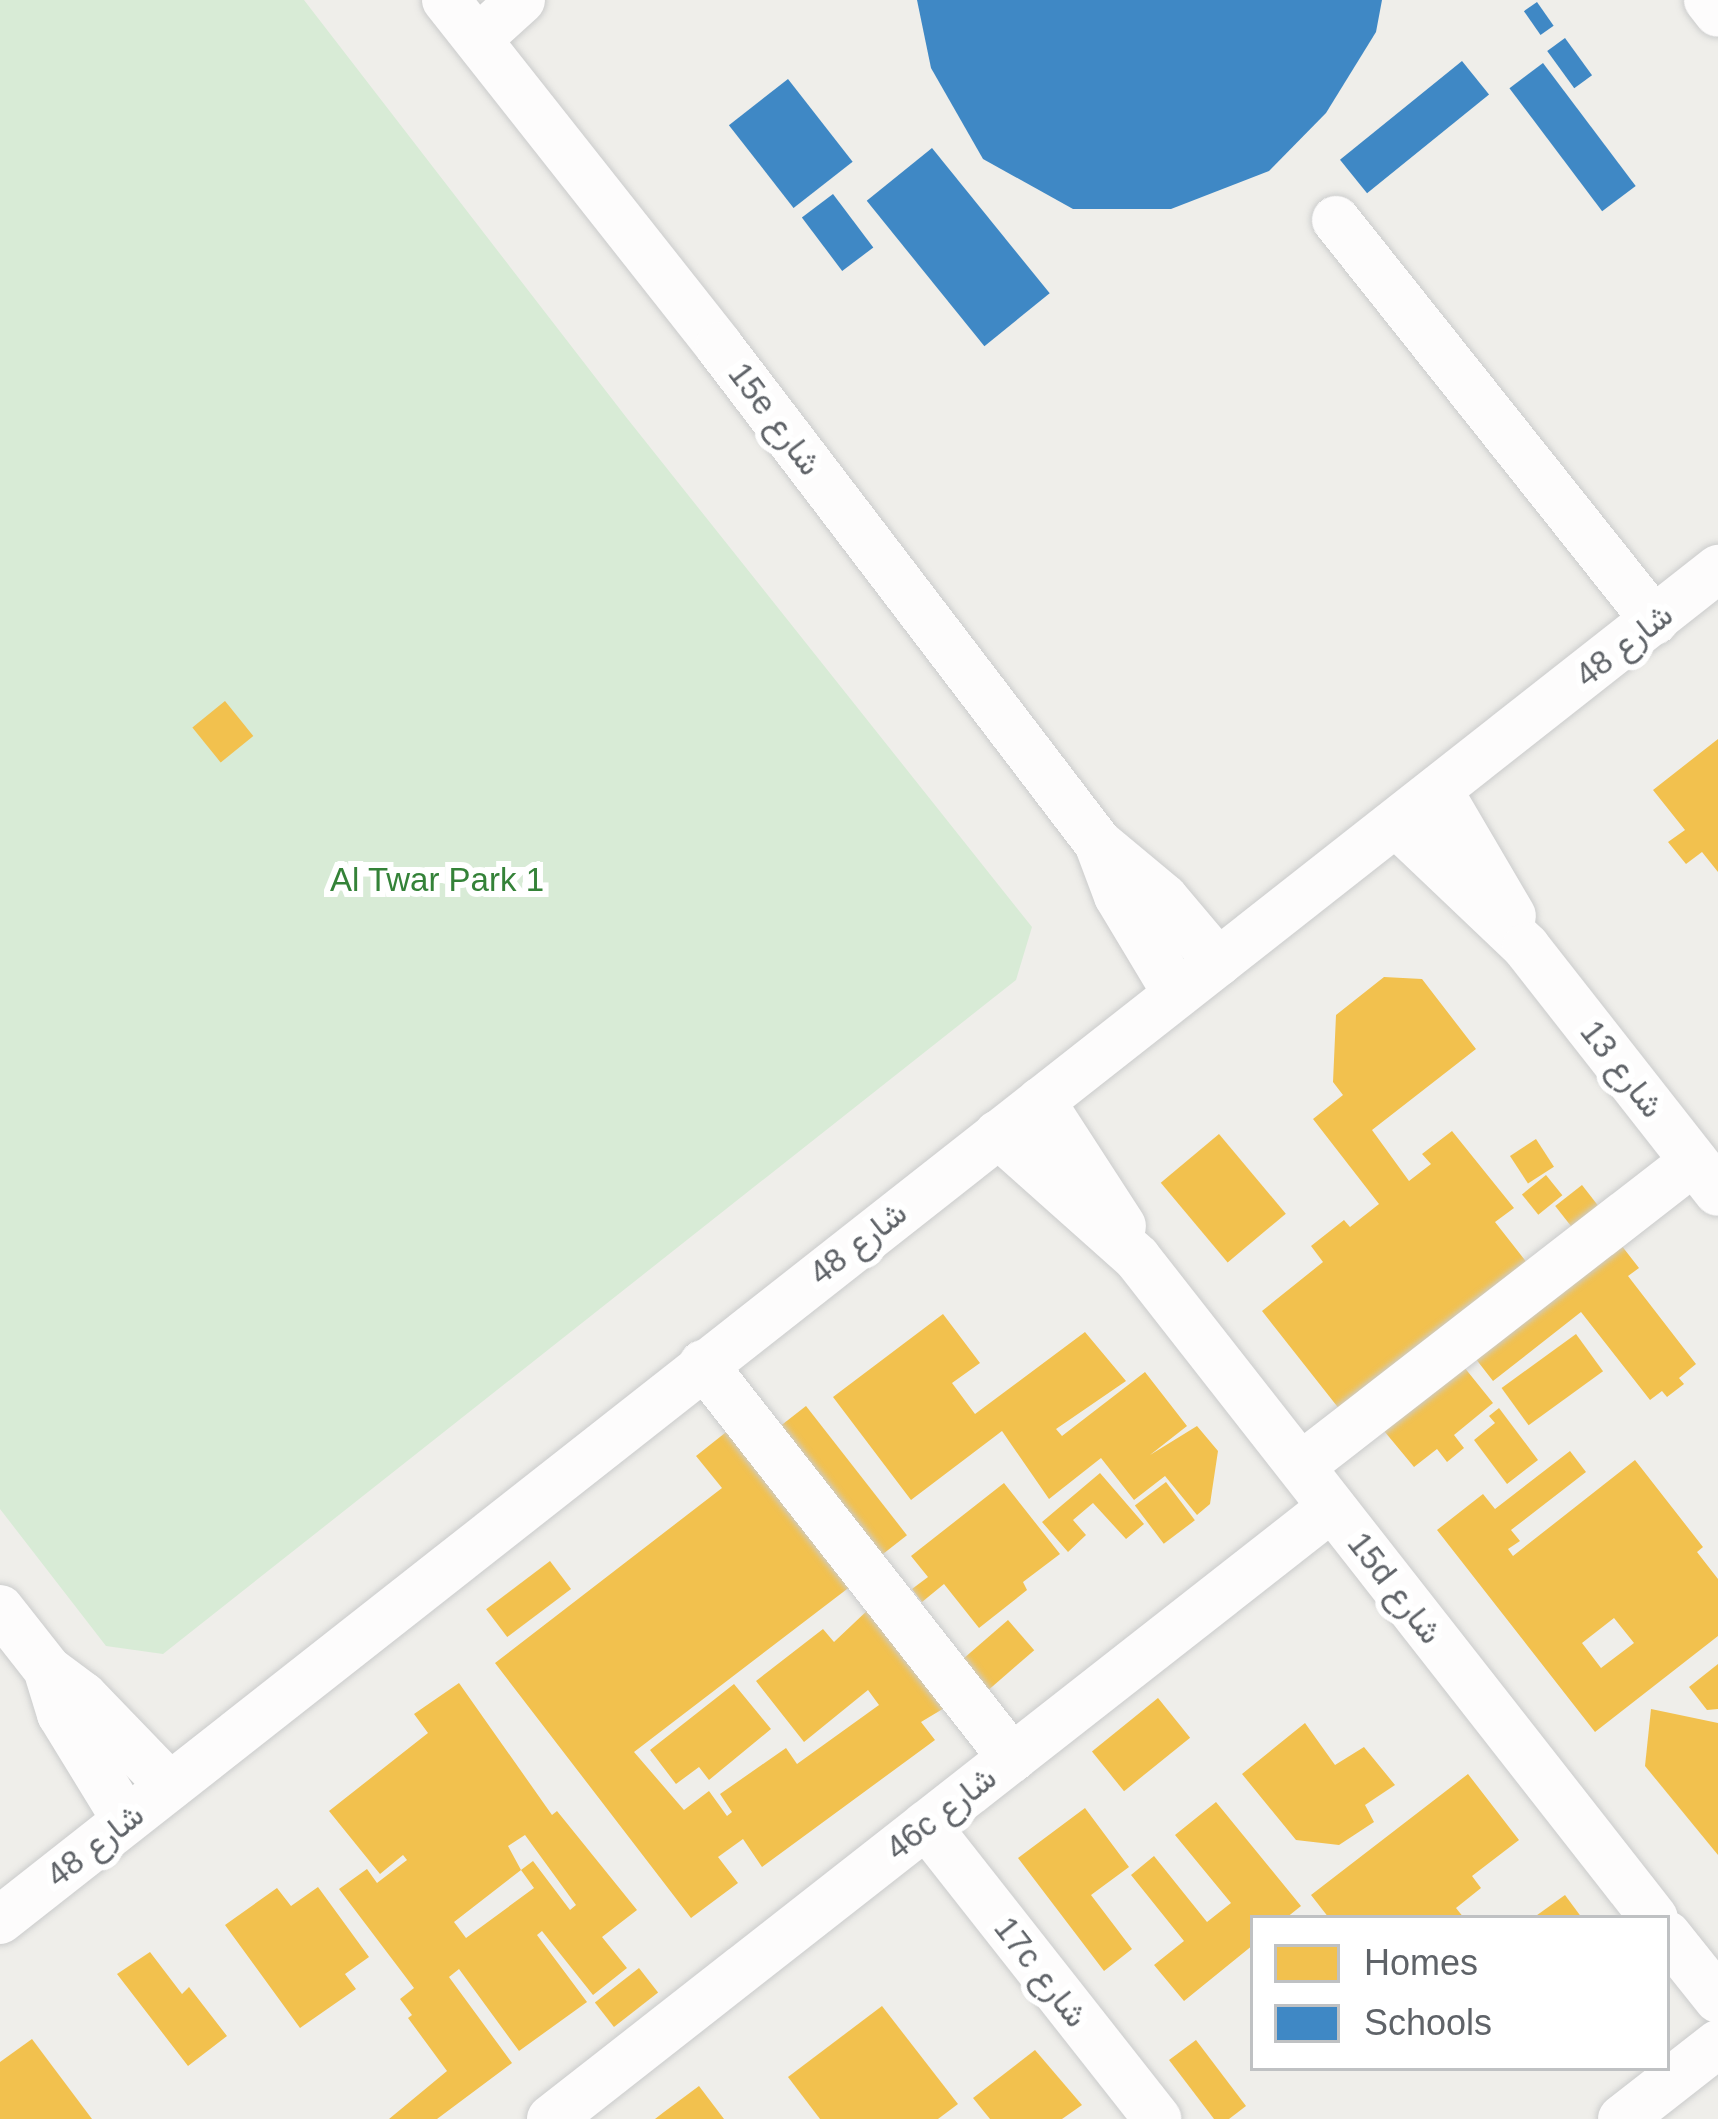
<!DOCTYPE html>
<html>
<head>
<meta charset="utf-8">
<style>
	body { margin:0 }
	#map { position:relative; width:1718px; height:2119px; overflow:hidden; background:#efeeea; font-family:Arial,Vazirmatn,sans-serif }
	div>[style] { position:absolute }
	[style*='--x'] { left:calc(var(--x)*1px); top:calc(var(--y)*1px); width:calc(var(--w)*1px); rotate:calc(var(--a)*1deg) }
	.green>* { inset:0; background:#d8ebd6 }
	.homes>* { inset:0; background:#f2c14e; transform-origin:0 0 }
	.schools>* { inset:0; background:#3f88c5; transform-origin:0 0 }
	.roads { filter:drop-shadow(0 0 3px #cbcccc) drop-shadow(0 0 3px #cbcccc) }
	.minor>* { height:48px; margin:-24px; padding:0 24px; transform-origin:24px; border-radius:24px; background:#fdfcfc }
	span { translate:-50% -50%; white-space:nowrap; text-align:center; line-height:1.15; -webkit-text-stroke:12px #fff; paint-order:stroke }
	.street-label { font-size:33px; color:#5f6368 }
	.park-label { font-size:33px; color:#348238 }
	.legend { position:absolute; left:1250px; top:1915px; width:420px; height:156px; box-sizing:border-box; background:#fff; border:3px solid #bfc1c3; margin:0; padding:15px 21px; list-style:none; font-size:36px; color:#5f6368 }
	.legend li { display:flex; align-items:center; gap:24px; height:60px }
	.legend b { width:60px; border:3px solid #bfc1c3 }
</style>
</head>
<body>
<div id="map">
	<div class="green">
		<div style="clip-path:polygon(0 0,304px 0,626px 417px,1032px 927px,1016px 980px,163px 1654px,106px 1646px,0 1509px)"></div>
	</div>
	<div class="homes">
		<div style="left:225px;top:701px;width:45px;height:42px;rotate:51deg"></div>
		<div style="clip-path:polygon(1718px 739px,1718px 872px,1702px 852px,1686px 864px,1668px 842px,1685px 830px,1653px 790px)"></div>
		<div style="clip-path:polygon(1384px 977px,1422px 979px,1476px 1049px,1372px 1130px,1409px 1181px,1431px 1164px,1422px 1154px,1452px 1131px,1514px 1208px,1495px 1222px,1531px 1268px,1344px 1415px,1262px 1311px,1323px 1262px,1311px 1246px,1344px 1220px,1350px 1227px,1379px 1204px,1313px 1119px,1343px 1095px,1333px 1082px,1336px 1015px)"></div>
		<div style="left:1219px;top:1134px;width:104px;height:76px;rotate:50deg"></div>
		<div style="left:1536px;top:1139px;width:33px;height:31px;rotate:57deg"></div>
		<div style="left:1546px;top:1175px;width:26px;height:31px;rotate:51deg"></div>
		<div style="left:1582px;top:1185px;width:31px;height:34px;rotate:52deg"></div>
		<div style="clip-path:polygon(1618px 1241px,1639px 1268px,1628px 1276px,1696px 1364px,1679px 1378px,1684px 1384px,1667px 1397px,1662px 1391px,1650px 1400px,1581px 1312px,1493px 1381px,1472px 1354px)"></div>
		<div style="clip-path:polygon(943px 1314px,980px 1363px,952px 1383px,975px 1414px,1085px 1332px,1126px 1381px,1056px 1429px,1062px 1436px,1145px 1372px,1187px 1426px,1150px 1455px,1197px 1426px,1218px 1451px,1210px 1504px,1197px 1515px,1165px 1476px,1134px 1500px,1101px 1458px,1049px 1499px,1002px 1431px,911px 1500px,833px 1397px)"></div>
		<div style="left:1576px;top:1334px;width:46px;height:92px;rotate:54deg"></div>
		<div style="clip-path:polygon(1460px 1362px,1493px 1403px,1454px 1435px,1464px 1448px,1447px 1462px,1437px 1449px,1414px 1467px,1380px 1426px)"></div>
		<div style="left:806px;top:1406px;width:164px;height:35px;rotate:52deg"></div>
		<div style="clip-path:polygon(1499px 1408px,1538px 1460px,1507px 1484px,1474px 1440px,1495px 1423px,1489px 1416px)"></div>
		<div style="clip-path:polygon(730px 1429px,851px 1586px,634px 1752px,684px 1810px,709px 1791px,727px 1816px,732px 1812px,720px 1794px,786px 1748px,797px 1764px,879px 1705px,868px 1690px,804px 1742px,756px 1681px,823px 1629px,834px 1642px,871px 1607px,946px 1707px,921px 1722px,935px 1740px,762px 1867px,743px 1839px,718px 1857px,738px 1883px,691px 1918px,495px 1663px,722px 1488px,696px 1456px)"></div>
		<div style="clip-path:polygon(evenodd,1570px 1451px,1586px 1472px,1511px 1530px,1520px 1541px,1508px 1549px,1513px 1556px,1635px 1460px,1703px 1547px,1697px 1552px,1718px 1579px,1718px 1636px,1595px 1732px,1437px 1530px,1483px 1494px,1495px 1509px,1570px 1451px,1614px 1618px,1634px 1643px,1601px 1668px,1582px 1643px,1614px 1618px)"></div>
		<div style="clip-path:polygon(1100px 1473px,1144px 1524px,1126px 1539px,1093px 1503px,1073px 1520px,1086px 1535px,1068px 1552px,1042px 1522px)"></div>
		<div style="left:1166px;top:1482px;width:48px;height:39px;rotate:53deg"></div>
		<div style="clip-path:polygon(1004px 1483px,1060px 1554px,1023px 1582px,1027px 1590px,979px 1628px,944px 1584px,922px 1602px,912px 1589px,928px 1577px,911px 1556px)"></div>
		<div style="left:550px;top:1561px;width:35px;height:80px;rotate:53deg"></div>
		<div style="left:1008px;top:1620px;width:40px;height:60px;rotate:49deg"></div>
		<div style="clip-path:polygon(1718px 1664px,1718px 1709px,1707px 1710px,1689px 1687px)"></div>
		<div style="clip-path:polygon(evenodd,459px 1683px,552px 1815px,557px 1811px,637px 1910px,602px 1937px,627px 1968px,593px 1995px,542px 1931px,537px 1935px,587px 2002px,519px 2051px,459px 1969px,449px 1977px,512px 2063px,437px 2119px,389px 2119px,447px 2071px,408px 2018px,412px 2015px,400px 1999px,414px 1988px,339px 1889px,367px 1869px,377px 1883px,407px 1860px,403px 1855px,380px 1874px,329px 1811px,428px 1733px,414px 1714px,459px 1683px,525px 1835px,576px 1905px,570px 1910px,533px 1861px,521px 1870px,534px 1888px,466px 1938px,454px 1922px,521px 1870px,508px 1846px,525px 1835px)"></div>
		<div style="clip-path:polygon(734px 1684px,771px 1729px,709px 1780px,699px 1767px,676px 1784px,650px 1750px)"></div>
		<div style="left:1158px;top:1698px;width:51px;height:85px;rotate:51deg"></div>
		<div style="clip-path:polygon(1651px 1709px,1718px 1723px,1718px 1855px,1645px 1766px)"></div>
		<div style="clip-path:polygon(1305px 1723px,1335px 1765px,1364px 1747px,1395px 1785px,1365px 1805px,1374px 1822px,1339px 1845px,1296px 1840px,1242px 1774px)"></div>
		<div style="clip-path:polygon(1468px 1774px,1519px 1840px,1472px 1876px,1481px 1888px,1456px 1908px,1464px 1918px,1329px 1918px,1311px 1895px)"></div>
		<div style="clip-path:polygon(1216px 1802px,1301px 1906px,1286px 1918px,1253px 1918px,1253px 1945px,1184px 2001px,1154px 1965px,1184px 1941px,1131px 1875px,1154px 1856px,1207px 1922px,1231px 1903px,1175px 1835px)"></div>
		<div style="clip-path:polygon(1085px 1808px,1129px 1867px,1091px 1895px,1132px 1949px,1104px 1971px,1018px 1858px)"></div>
		<div style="clip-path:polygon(318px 1887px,369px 1957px,345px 1974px,356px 1989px,300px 2028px,225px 1925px,277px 1888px,291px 1906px)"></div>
		<div style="clip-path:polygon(1565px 1895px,1582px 1918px,1533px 1918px)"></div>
		<div style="clip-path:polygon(150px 1952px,182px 1994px,189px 1987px,227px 2036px,188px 2066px,117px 1974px)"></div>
		<div style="left:639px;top:1968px;width:31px;height:56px;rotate:52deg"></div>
		<div style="clip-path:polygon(882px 2006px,958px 2104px,938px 2119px,820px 2119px,788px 2077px)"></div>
		<div style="clip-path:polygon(32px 2039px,92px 2119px,0 2119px,0 2062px)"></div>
		<div style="clip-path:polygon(1196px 2040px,1246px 2106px,1229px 2119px,1214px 2119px,1169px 2060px)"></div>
		<div style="clip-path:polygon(1035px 2050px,1082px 2105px,1062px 2119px,990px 2119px,973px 2098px)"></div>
		<div style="clip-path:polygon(699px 2086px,724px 2119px,655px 2119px,664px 2112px)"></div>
	</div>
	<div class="schools">
		<div style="clip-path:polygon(917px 0,1382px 0,1376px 32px,1326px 113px,1269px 171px,1171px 209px,1073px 209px,983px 159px,931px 68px)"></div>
		<div style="left:1537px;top:2px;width:29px;height:16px;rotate:55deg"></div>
		<div style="left:1565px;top:38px;width:46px;height:22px;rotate:54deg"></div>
		<div style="left:1462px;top:61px;width:43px;height:157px;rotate:51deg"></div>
		<div style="left:1543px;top:63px;width:154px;height:42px;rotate:53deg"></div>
		<div style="left:788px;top:79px;width:105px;height:75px;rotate:52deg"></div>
		<div style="left:932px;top:148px;width:187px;height:84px;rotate:51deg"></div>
		<div style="left:833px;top:194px;width:67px;height:39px;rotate:53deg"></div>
	</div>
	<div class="roads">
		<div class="minor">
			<div style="--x:446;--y:0;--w:441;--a:51.7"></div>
			<div style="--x:719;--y:346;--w:625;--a:52.67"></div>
			<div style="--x:1098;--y:843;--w:86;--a:39.8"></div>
			<div style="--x:1164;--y:898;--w:84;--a:49.8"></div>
			<div style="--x:1708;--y:0;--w:16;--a:52"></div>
			<div style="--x:478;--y:39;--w:58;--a:-42.2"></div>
			<div style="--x:1336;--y:220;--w:512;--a:51.5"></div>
			<div style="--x:1438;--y:790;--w:146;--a:59.6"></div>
			<div style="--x:1396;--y:823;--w:180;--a:43.6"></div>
			<div style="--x:1526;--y:947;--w:311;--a:51.9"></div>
			<div style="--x:1100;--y:848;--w:51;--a:69.4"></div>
			<div style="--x:1118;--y:896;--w:114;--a:59"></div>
			<div style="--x:1041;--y:1101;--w:149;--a:57.1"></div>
			<div style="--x:998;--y:1134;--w:186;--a:41.7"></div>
			<div style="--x:1137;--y:1258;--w:838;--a:51.93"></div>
			<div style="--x:703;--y:1364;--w:501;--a:51.89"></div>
			<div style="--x:1301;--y:1466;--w:497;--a:-37.8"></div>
			<div style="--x:0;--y:1609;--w:78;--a:51.8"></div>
			<div style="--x:48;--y:1670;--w:44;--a:36.6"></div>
			<div style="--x:83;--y:1696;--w:125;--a:46"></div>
			<div style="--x:49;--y:1675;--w:41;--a:72.9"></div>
			<div style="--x:61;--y:1714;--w:124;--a:58.5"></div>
			<div style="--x:926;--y:1825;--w:374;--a:51.8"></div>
			<div style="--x:0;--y:1920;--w:2186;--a:-38.18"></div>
			<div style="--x:1667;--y:1935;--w:82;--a:51.4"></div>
			<div style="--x:551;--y:2119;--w:991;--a:-38.07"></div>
			<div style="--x:1622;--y:2119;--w:122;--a:-38"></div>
		</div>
	</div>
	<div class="street-label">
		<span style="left:775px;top:419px;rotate:53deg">15e شارع</span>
		<span style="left:1624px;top:645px;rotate:-38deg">شارع 48</span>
		<span style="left:1622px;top:1069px;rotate:52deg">شارع 13</span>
		<span style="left:858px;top:1243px;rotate:-38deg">شارع 48</span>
		<span style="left:1395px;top:1588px;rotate:52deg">15d شارع</span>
		<span style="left:941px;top:1813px;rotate:-38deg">46c شارع</span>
		<span style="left:95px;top:1845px;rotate:-38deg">شارع 48</span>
		<span style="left:1041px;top:1972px;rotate:52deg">17c شارع</span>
	</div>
	<div class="park-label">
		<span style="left:437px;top:880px">Al Twar Park 1</span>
	</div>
	<ul class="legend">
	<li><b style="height:33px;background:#f2c14e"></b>Homes</li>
	<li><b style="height:33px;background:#3f88c5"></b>Schools</li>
	</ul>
</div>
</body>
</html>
